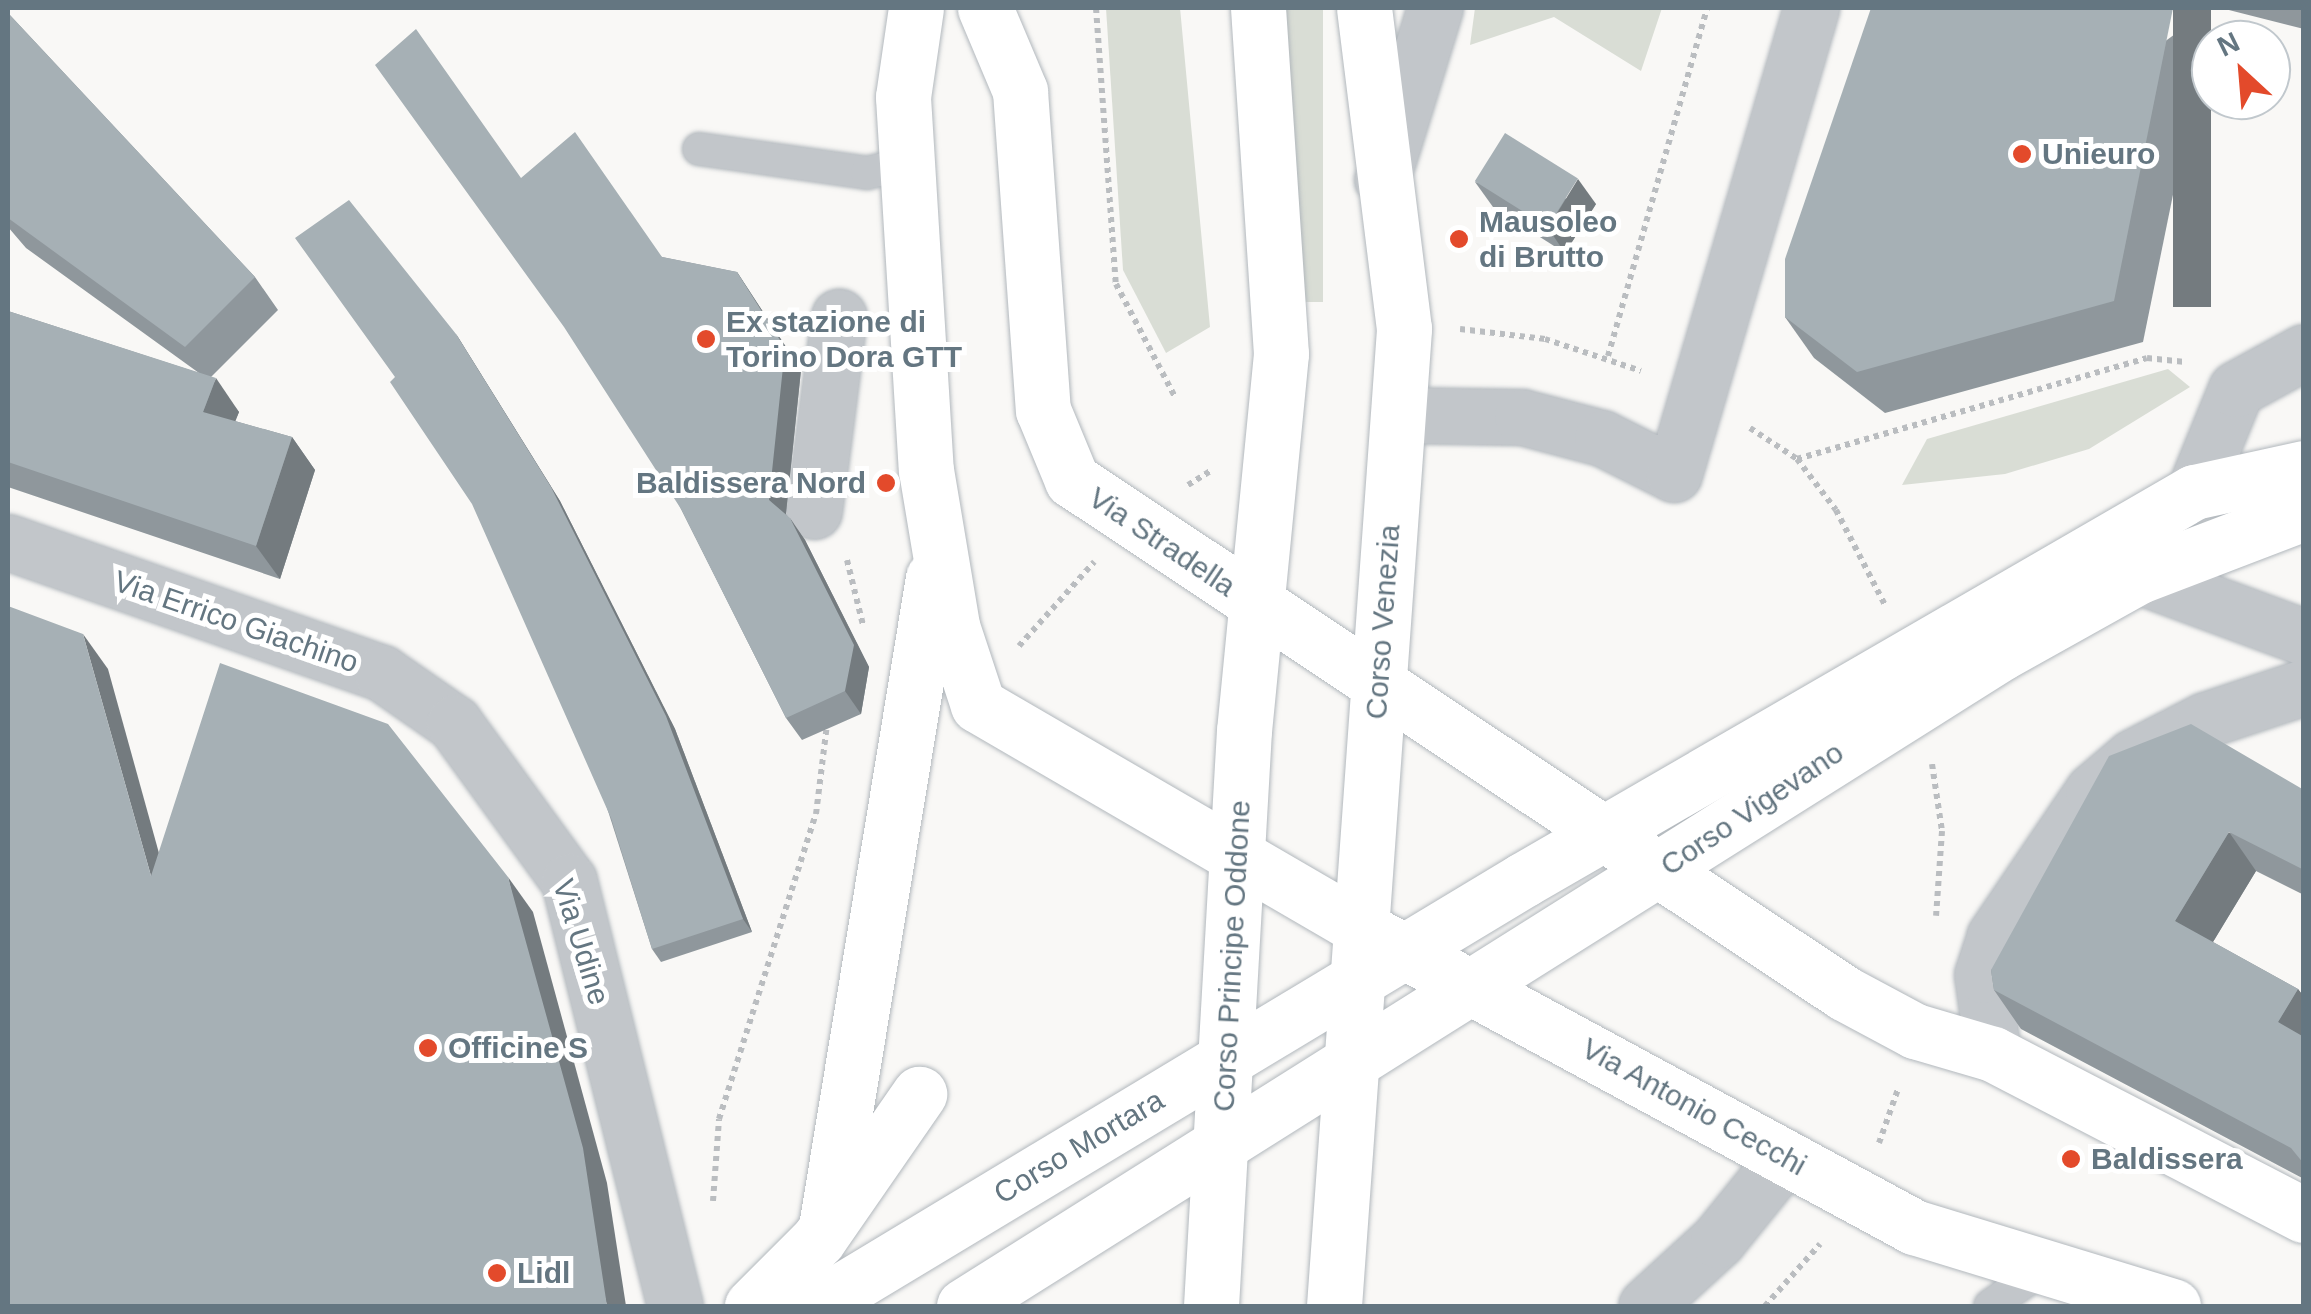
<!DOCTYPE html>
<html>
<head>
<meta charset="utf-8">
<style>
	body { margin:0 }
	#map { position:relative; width:2311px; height:1314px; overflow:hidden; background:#f9f8f6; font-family:Helvetica,sans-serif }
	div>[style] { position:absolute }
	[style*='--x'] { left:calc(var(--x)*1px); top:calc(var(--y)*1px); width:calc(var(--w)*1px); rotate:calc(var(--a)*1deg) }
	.green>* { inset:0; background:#d9ddd5; transform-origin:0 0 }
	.path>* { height:6px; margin-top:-3px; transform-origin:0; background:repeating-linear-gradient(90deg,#babdc0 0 5px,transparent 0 10px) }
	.roads { filter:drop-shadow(0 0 2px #b2b8bd) drop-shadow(0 0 2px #b2b8bd) }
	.lane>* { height:32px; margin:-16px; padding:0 16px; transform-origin:16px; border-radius:16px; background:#c2c6ca }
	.street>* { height:55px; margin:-27.5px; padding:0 27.5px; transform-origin:27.5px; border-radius:27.5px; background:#c2c6ca }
	.secondary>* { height:55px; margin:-27.5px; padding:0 27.5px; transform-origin:27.5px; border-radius:27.5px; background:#fff }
	.primary>* { height:55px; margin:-27.5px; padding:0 27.5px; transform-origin:27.5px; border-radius:27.5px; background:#fff }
	.wall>* { inset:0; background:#8f979c }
	.shaded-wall>* { inset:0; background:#747b7f; transform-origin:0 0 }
	.building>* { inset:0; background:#a6b0b5; transform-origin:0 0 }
	.dots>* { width:28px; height:28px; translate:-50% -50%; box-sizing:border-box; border:5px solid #fff; border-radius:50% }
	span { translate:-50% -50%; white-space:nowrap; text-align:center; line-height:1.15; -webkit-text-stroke:10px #fff; paint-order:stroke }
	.poi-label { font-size:30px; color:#647681; font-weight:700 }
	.left { translate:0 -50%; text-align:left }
	.right { translate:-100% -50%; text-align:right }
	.street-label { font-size:30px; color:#647681 }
	.frame { position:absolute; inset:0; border:10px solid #647681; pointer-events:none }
	.north { position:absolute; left:2191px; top:20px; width:100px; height:100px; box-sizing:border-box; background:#fff; border:2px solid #c1c8cd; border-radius:50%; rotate:334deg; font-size:28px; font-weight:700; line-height:40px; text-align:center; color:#647681 }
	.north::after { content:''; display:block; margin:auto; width:35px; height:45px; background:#e34a2b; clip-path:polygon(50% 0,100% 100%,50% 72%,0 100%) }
</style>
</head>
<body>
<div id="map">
	<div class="green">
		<div style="clip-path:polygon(1106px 8px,1180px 8px,1210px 327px,1166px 353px,1123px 270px)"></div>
		<div style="left:1283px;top:8px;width:40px;height:294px"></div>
		<div style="clip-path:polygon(1475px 8px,1662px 8px,1641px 71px,1554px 17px,1470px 45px)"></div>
		<div style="clip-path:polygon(2168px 369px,2190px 387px,2089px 449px,2005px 474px,1902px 485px,1927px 439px)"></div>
	</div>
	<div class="path">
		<div style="--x:1096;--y:8;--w:277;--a:85.9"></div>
		<div style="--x:1116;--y:284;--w:127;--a:62.4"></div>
		<div style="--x:1460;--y:329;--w:86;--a:6.7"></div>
		<div style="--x:1545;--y:339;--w:101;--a:18.4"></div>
		<div style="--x:1608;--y:356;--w:362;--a:-74.1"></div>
		<div style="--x:1750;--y:428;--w:56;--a:33.4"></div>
		<div style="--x:1797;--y:459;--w:64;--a:52.6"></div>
		<div style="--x:1836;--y:510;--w:107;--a:62.7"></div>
		<div style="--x:1797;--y:459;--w:364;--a:-16.1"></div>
		<div style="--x:2147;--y:358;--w:36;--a:6"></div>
		<div style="--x:1188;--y:485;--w:28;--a:-32"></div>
		<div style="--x:847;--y:560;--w:67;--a:76.2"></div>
		<div style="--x:1019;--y:646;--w:113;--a:-48.2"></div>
		<div style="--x:1932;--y:764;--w:68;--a:81.5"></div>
		<div style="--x:1942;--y:831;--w:85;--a:94"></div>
		<div style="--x:1879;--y:1143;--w:57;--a:-70.6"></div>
		<div style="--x:713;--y:1201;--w:82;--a:-85.8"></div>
		<div style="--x:719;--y:1119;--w:320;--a:-72.4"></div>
		<div style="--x:816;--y:814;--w:90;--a:-83"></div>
		<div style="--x:1765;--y:1306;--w:83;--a:-48.4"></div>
	</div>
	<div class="roads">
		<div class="lane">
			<div style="--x:699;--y:149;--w:170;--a:8.1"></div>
			<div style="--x:867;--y:173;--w:41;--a:-14"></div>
			<div style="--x:1990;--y:1306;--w:66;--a:-35.1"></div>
		</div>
		<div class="street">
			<div style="--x:1382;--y:179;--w:179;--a:-72.8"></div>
			<div style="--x:1398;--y:415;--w:124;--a:0.9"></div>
			<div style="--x:1522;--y:417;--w:83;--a:14.7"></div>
			<div style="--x:1602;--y:438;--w:80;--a:26.6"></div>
			<div style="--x:1674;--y:474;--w:486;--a:-73.6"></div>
			<div style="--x:2194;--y:492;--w:111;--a:-67.8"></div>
			<div style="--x:2236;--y:389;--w:77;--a:-28.6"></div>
			<div style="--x:814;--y:511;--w:196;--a:-82.7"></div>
			<div style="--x:8;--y:542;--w:396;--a:19.3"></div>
			<div style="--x:382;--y:673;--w:88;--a:34.8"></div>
			<div style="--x:454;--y:723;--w:195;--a:54"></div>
			<div style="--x:569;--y:881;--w:438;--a:76"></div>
			<div style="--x:2139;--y:576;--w:176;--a:20.3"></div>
			<div style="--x:1993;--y:1054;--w:80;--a:-97.9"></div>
			<div style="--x:1982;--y:975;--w:40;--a:-72"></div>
			<div style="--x:1994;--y:937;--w:176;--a:-55.9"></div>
			<div style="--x:2093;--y:791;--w:52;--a:-40.4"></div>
			<div style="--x:2133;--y:757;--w:81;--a:-27.2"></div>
			<div style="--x:2205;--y:720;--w:104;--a:-18.4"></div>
			<div style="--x:1646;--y:1306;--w:98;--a:-42.5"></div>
			<div style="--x:1718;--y:1240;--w:107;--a:-51.1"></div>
		</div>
		<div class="secondary">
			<div style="--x:916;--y:8;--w:90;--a:98.3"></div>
			<div style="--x:903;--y:97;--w:374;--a:86.5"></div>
			<div style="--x:926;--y:470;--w:158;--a:80.5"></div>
			<div style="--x:952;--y:626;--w:83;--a:71.8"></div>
			<div style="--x:978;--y:705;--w:443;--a:30.2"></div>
			<div style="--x:1361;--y:928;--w:629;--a:28.4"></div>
			<div style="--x:1914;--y:1227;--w:271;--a:17"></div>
			<div style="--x:985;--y:8;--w:90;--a:67.1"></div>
			<div style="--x:1020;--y:91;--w:320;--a:85.9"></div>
			<div style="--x:1043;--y:410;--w:76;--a:67.5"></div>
			<div style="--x:1072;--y:480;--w:927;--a:33.6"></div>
			<div style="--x:1844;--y:993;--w:81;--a:28.2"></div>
			<div style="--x:1915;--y:1031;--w:81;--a:16.4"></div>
			<div style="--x:1993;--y:1054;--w:350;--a:27.4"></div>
			<div style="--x:826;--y:1227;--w:658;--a:-80.64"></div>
			<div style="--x:752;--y:1306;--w:93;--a:-45"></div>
			<div style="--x:818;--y:1240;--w:178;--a:-55.3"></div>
			<div style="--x:816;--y:1306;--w:825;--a:-31.07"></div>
			<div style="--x:1523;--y:880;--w:775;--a:-30.04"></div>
			<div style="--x:2194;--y:492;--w:113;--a:-12.3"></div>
			<div style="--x:964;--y:1306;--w:1225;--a:-32.2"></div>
			<div style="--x:2001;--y:653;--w:158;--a:-29.2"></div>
			<div style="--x:2139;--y:576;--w:177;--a:-20.9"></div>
		</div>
		<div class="primary">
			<div style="--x:1211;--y:1306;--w:576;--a:-86.72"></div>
			<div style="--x:1244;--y:731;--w:379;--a:-84.4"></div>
			<div style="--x:1281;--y:354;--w:347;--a:-93.8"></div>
			<div style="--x:1334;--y:1306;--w:980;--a:-85.9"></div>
			<div style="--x:1404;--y:329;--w:323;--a:-97.1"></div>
		</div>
	</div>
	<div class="wall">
		<div style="clip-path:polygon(2211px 8px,2143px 342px,1885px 413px,1814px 358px,1785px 317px)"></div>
		<div style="clip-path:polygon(2221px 8px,2304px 8px,2304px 29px)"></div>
		<div style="clip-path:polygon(8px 13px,255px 277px,278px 310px,211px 377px,239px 412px,235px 421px,292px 437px,315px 470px,280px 579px,8px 487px,8px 311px,199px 373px,26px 248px,8px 227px)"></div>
		<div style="clip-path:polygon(521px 178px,662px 257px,737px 272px,801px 370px,786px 514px,805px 540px,869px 667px,861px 714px,802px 740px,786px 718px,681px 509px)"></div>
		<div style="clip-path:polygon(1475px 182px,1596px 204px,1565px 253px,1493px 207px)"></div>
		<div style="clip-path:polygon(456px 334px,560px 501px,675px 729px,752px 932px,661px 962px,652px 949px)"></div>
		<div style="clip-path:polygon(2304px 790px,2304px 895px,2256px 871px,2213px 942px,2298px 989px,2304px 997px,2304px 1179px,2021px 1029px,1994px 990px,1991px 970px)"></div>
	</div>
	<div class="shaded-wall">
		<div style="left:2173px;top:8px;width:38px;height:299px"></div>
		<div style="clip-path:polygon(1578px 179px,1596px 204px,1565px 253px,1548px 228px)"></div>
		<div style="clip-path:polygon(737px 272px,801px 370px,785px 522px,769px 500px)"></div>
		<div style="clip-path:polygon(456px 334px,560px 501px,675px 729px,752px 932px,743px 919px)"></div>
		<div style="clip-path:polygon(216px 378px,239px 412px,226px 445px,203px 412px)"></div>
		<div style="clip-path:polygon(292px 437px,315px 470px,280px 579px,256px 546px)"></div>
		<div style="clip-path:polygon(790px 518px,805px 540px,869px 667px,861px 714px,845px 691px)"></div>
		<div style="clip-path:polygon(83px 634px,108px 669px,175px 911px,151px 876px)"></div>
		<div style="clip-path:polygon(2229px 832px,2256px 871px,2202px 960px,2175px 921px)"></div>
		<div style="clip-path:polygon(508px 877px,533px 912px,607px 1183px,626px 1306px,607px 1306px)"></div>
		<div style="clip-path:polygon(2298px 989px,2304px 997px,2304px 1058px,2278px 1022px)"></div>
	</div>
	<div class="building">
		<div style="clip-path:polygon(1871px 8px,2173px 8px,2114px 301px,1857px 372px,1785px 317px,1785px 259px)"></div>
		<div style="clip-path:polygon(8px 13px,255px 277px,185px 347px,8px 218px)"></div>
		<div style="clip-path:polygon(416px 29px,521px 178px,575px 132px,662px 257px,737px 272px,785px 348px,769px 500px,790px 518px,854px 645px,845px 691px,786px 718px,681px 509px,564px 327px,375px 65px)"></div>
		<div style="left:1505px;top:133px;width:86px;height:57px;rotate:32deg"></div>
		<div style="clip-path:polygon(349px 200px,456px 334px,551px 487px,666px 716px,743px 919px,652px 949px,611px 818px,472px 504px,390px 382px,395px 377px,295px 238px)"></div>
		<div style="clip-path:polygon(8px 311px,216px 378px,203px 412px,292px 437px,256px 546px,8px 462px)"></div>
		<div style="clip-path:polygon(8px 606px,83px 634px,151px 876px,220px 663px,388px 724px,508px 877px,583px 1148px,607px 1306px,8px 1306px)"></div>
		<div style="clip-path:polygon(2191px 724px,2304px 790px,2304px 870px,2229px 832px,2175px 921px,2298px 989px,2278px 1022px,2304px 1037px,2304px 1164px,2291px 1148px,1994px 990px,1991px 970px,2109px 756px)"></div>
	</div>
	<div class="dots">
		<div style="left:2022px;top:154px;background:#e34a2b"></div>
		<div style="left:1459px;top:239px;background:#e34a2b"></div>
		<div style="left:706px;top:339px;background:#e34a2b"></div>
		<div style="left:886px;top:483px;background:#e34a2b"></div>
		<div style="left:428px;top:1048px;background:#e34a2b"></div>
		<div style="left:2071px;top:1159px;background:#e34a2b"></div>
		<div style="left:497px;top:1273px;background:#e34a2b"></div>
	</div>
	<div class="poi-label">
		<span class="left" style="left:2042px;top:154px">Unieuro</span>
		<span class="left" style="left:1479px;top:239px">Mausoleo<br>di Brutto</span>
		<span class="left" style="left:726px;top:339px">Ex stazione di<br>Torino Dora GTT</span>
		<span class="right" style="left:866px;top:483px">Baldissera Nord</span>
		<span class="left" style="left:448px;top:1048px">Officine S</span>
		<span class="left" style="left:2091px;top:1159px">Baldissera</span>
		<span class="left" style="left:517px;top:1273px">Lidl</span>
	</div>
	<div class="street-label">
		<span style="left:1162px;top:542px;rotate:34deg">Via Stradella</span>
		<span style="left:236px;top:622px;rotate:19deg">Via Errico Giachino</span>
		<span style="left:1383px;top:622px;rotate:-86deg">Corso Venezia</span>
		<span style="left:1752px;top:809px;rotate:-34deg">Corso Vigevano</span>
		<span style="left:581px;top:942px;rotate:73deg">Via Udine</span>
		<span style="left:1232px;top:956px;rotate:-87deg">Corso Principe Oddone</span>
		<span style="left:1694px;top:1107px;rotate:29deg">Via Antonio Cecchi</span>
		<span style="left:1079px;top:1147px;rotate:-31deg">Corso Mortara</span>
	</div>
	<div class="frame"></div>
	<div class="north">N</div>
</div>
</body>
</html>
